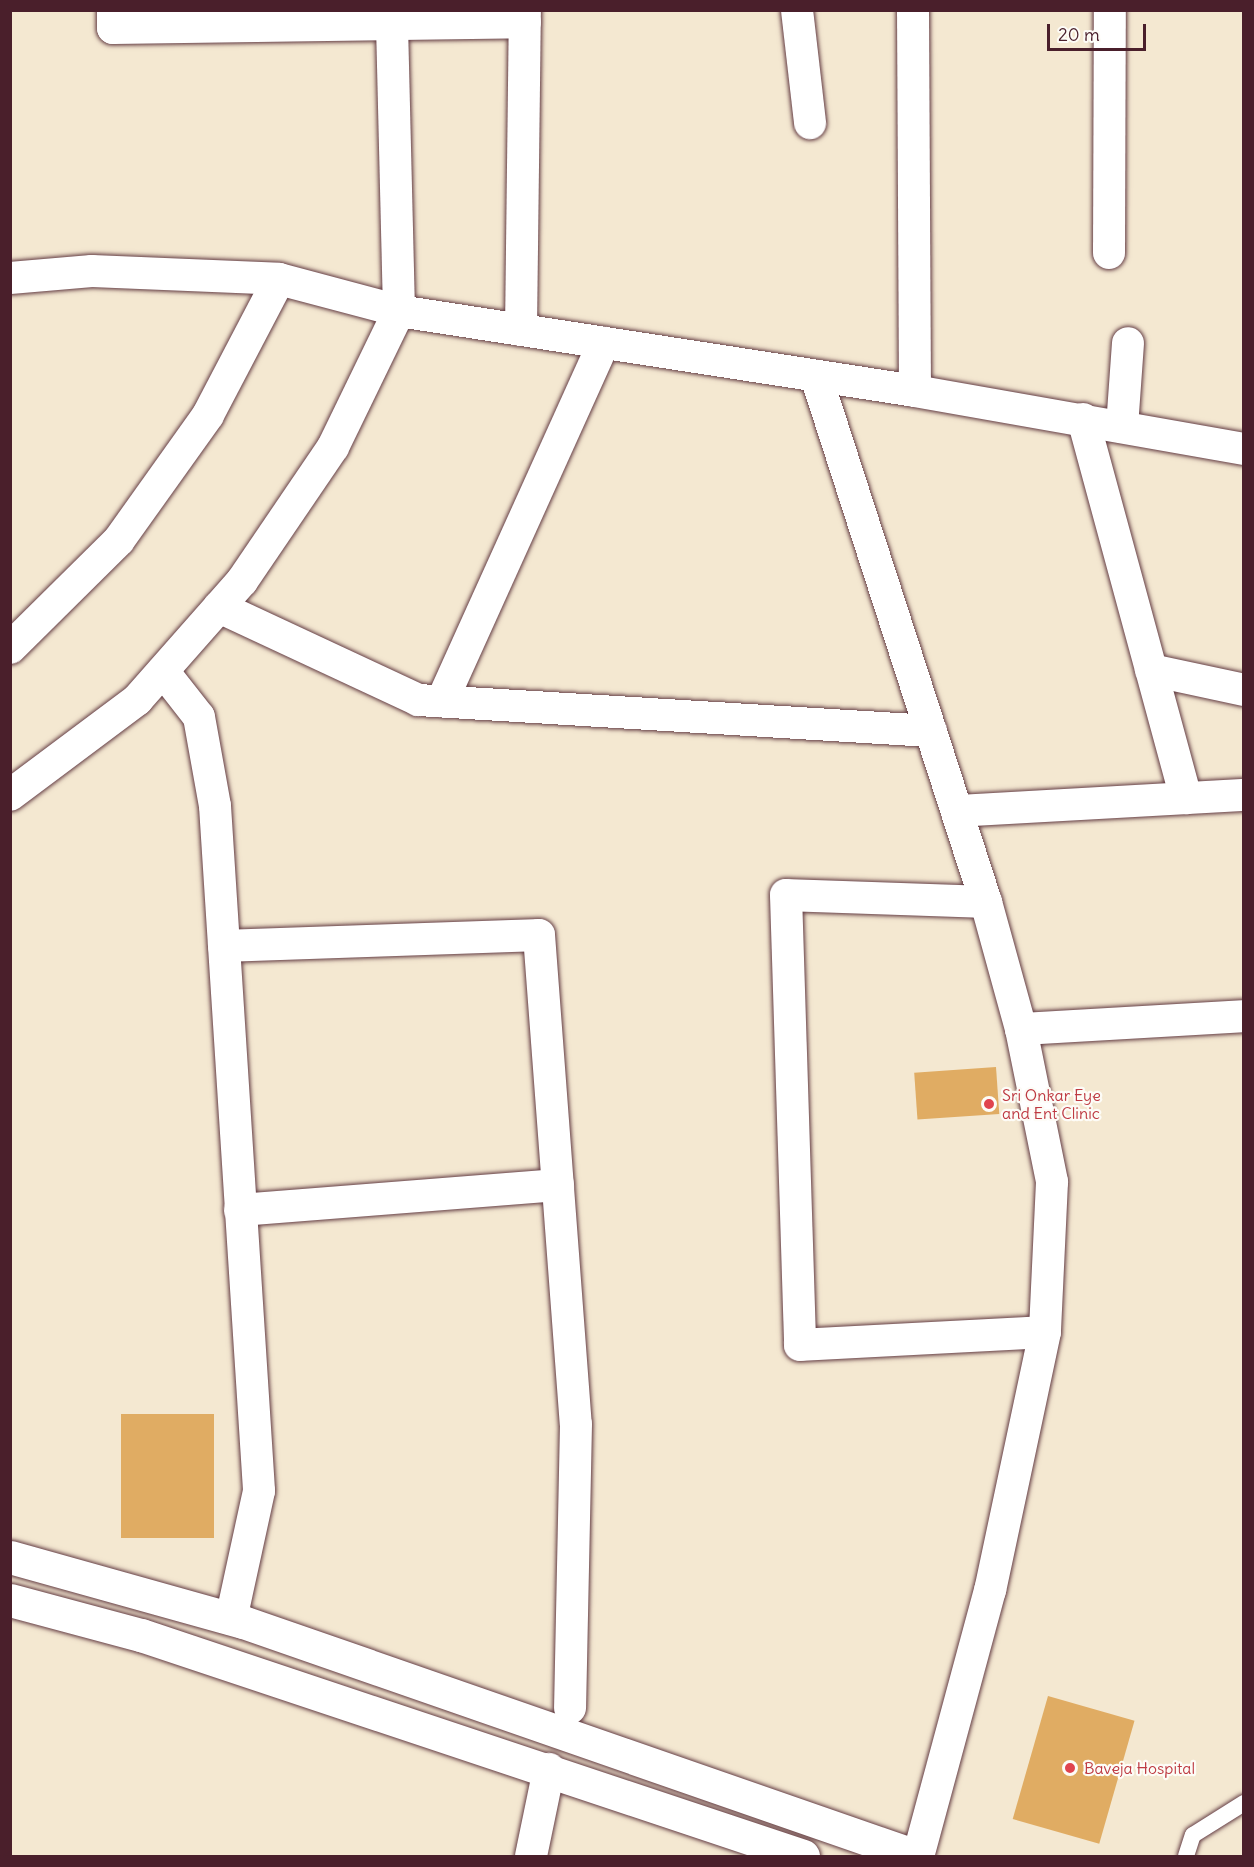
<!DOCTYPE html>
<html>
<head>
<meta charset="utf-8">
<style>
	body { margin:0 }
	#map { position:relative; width:1254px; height:1867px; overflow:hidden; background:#f4e8d1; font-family:Delius,sans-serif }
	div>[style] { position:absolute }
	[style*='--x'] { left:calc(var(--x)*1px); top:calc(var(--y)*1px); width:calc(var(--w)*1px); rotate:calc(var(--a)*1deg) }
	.building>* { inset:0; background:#e0ac63; transform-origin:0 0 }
	.roads { filter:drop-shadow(0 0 2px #643d44) drop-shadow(0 0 2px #643d44) }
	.service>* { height:16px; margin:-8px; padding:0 8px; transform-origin:8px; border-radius:8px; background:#fff }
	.minor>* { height:32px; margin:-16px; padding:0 16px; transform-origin:16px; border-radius:16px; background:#fff }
	.secondary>* { height:33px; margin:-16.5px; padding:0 16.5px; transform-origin:16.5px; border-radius:16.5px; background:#fff }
	.dots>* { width:16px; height:16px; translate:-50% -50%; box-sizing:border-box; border:3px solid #fdfcf7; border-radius:50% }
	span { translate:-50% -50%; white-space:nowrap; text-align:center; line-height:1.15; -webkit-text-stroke:4.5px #fdfcf7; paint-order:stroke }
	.health-label { font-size:16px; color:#be3a42 }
	.left { translate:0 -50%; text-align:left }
	.frame { position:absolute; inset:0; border:12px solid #4a1f2b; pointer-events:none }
	.scale { position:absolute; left:1047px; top:24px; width:99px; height:27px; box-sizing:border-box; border:3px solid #4a1f2b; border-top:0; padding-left:8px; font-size:18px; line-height:21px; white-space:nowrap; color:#4a1f2b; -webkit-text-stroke:4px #fdfcf7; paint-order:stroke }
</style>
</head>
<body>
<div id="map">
	<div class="building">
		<div style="left:996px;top:1067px;width:47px;height:82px;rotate:86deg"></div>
		<div style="left:214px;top:1414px;width:124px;height:93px;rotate:90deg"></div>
		<div style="left:1048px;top:1696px;width:90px;height:128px;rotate:16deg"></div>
	</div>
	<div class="roads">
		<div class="service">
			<div style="--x:1186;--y:1856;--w:22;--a:-72"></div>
			<div style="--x:1193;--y:1835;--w:60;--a:-32.1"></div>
		</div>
		<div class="minor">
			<div style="--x:113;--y:10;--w:18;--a:90"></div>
			<div style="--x:113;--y:28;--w:412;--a:-0.8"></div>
			<div style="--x:797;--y:10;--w:114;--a:83.4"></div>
			<div style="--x:913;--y:10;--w:381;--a:89.7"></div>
			<div style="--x:1109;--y:253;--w:243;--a:-89.8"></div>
			<div style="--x:10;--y:278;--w:82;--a:-4.9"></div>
			<div style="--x:92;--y:271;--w:187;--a:2.4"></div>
			<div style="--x:279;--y:279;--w:124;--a:14.9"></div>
			<div style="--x:399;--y:311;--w:522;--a:8.81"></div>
			<div style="--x:915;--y:391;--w:334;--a:10"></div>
			<div style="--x:521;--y:330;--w:320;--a:-89.3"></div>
			<div style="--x:816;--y:376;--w:553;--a:72.09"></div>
			<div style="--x:986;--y:902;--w:132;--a:74.6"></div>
			<div style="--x:1021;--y:1029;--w:156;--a:78.5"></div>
			<div style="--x:1052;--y:1182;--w:150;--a:92.7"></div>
			<div style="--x:1045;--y:1332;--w:264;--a:102"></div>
			<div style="--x:990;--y:1590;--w:276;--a:105.1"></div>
			<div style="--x:1083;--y:419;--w:393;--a:74.8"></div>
			<div style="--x:1122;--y:427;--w:84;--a:-85.9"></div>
			<div style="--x:219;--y:607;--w:220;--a:25"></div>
			<div style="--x:418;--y:700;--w:514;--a:3.46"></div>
			<div style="--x:10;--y:648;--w:153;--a:-44.7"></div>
			<div style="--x:119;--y:540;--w:153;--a:-54.5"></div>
			<div style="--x:208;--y:415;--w:153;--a:-62.4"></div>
			<div style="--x:1151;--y:670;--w:95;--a:12.1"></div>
			<div style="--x:163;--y:671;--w:58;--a:52"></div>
			<div style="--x:199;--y:717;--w:90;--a:79.8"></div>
			<div style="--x:215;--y:806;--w:686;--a:86.32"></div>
			<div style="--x:259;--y:1491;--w:131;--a:102.3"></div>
			<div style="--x:442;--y:701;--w:393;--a:-65.7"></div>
			<div style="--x:10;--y:795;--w:159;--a:-36.8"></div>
			<div style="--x:137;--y:700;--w:159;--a:-48.6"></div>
			<div style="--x:242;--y:581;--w:162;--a:-55.8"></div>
			<div style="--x:333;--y:447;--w:151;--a:-64.1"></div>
			<div style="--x:399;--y:311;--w:286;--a:-91.4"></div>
			<div style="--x:957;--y:811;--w:287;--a:-3.2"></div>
			<div style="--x:986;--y:902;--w:200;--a:-178"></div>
			<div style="--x:786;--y:895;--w:450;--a:88.2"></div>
			<div style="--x:800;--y:1345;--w:245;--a:-3"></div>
			<div style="--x:224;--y:946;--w:315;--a:-2"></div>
			<div style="--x:539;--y:935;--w:490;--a:85.7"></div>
			<div style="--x:576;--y:1424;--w:284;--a:91.2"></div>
			<div style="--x:1021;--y:1029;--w:223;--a:-3.3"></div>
			<div style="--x:240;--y:1210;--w:319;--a:-4.5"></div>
			<div style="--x:531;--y:1856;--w:89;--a:-78.3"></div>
		</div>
		<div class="secondary">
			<div style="--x:10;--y:1557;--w:242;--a:15.6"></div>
			<div style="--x:243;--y:1622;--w:713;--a:19.17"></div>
			<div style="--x:10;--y:1600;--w:136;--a:15"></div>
			<div style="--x:141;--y:1635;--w:698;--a:18.46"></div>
		</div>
	</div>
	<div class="dots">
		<div style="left:989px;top:1104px;background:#e0444e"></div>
		<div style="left:1070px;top:1768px;background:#e0444e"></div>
	</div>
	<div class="health-label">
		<span class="left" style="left:1002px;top:1104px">Sri Onkar Eye<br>and Ent Clinic</span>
		<span class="left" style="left:1084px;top:1768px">Baveja Hospital</span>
	</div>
	<div class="frame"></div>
	<div class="scale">20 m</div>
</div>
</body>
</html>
